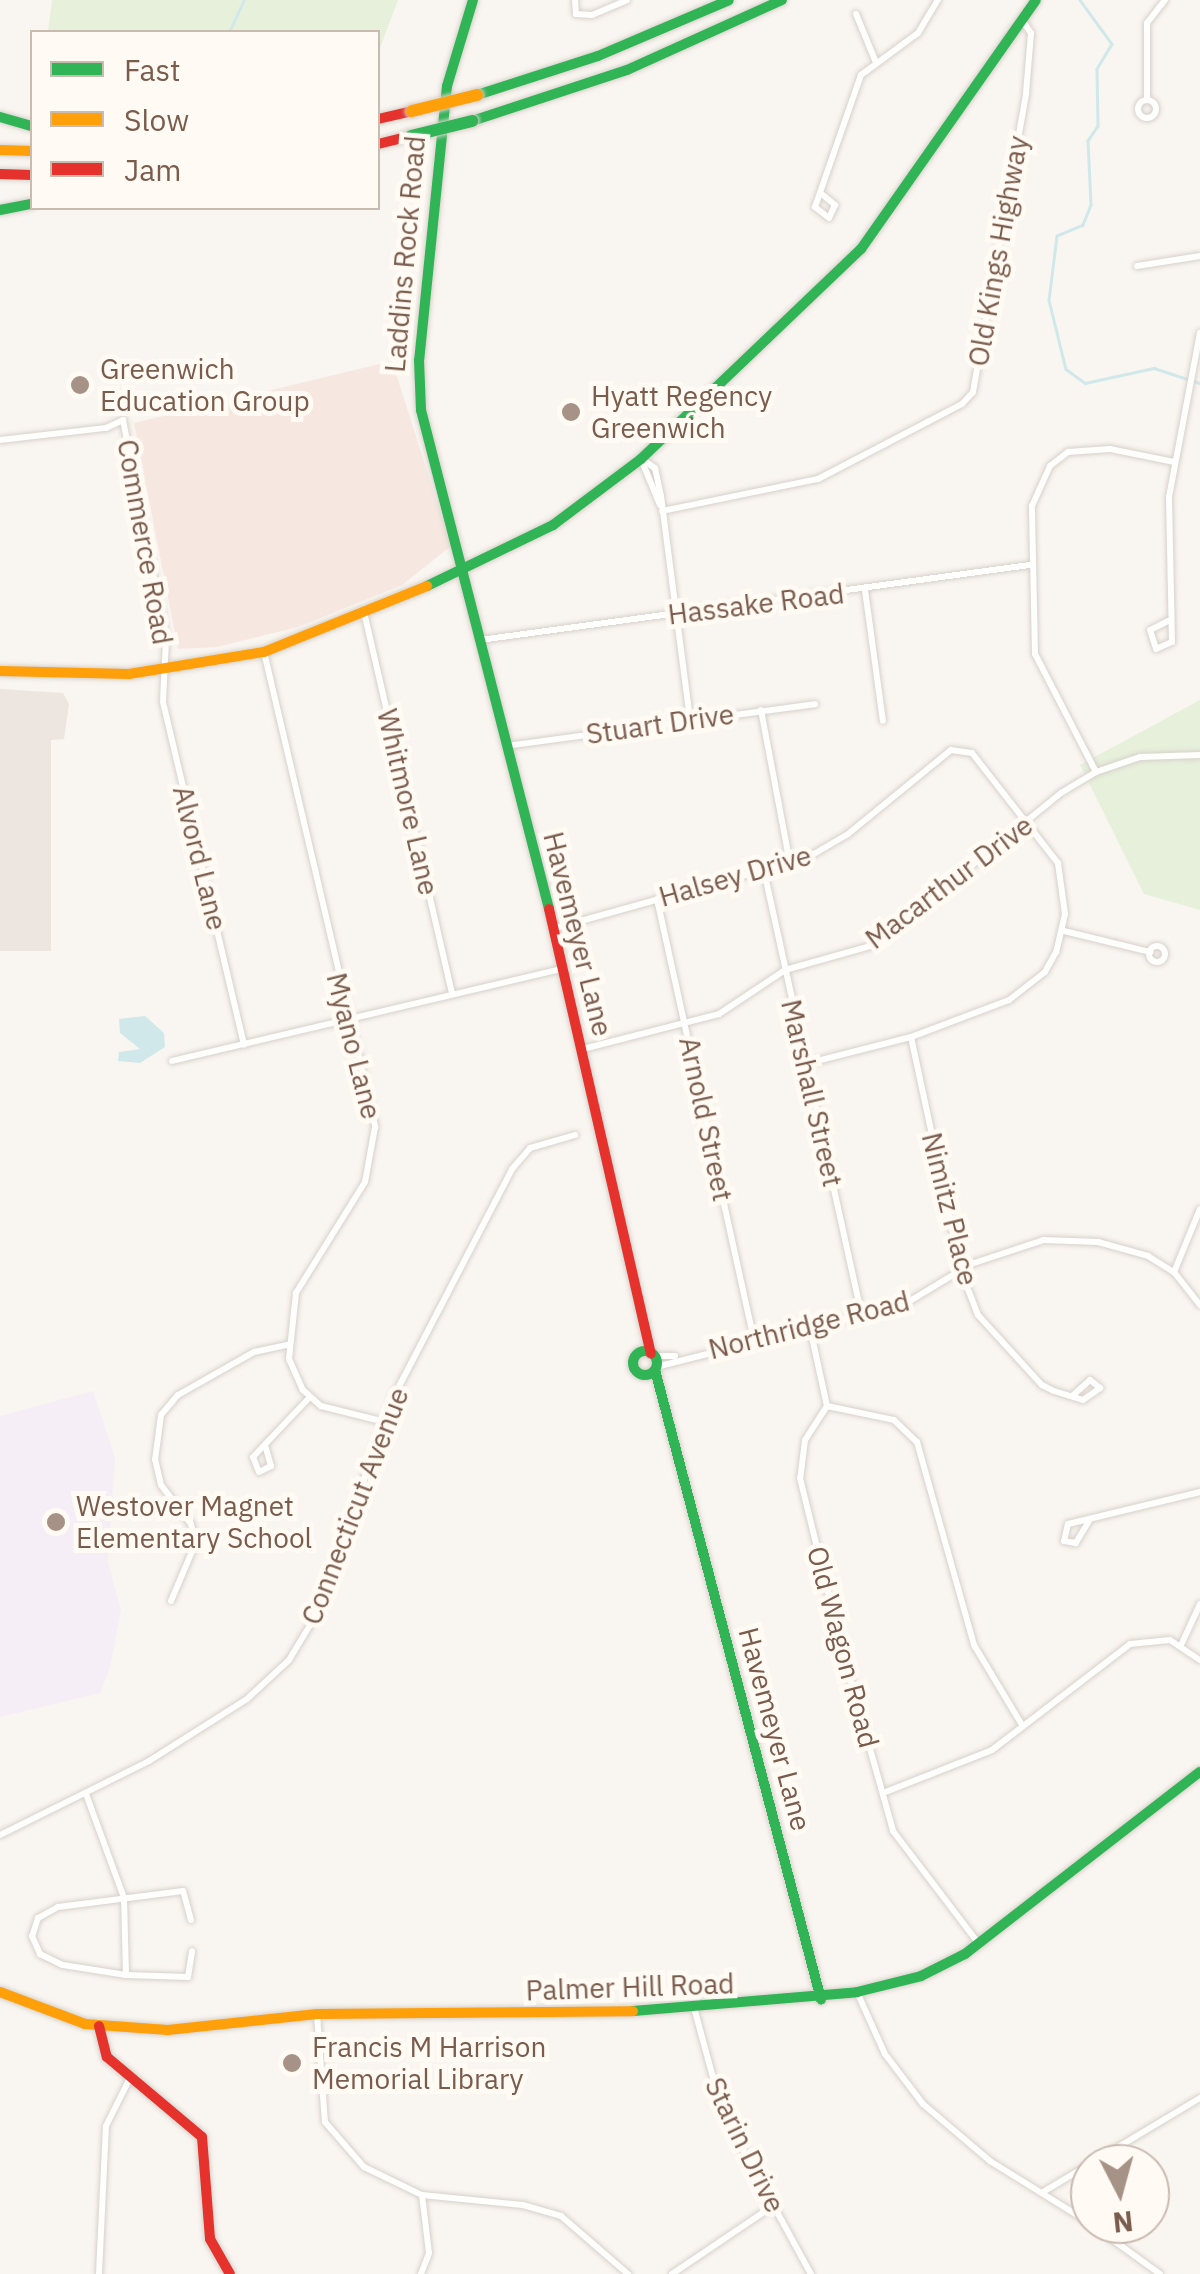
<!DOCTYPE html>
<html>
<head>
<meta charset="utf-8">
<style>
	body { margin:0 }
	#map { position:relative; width:1200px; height:2274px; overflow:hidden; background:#f9f5f0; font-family:"IBM Plex Sans",sans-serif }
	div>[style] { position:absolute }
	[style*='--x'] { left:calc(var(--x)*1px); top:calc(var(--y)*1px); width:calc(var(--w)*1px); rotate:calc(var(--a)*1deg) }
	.commercial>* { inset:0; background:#f6e8e1 }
	.industrial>* { inset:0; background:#ede5e0 }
	.education>* { inset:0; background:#f6eef6 }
	.green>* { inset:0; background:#e7f0db }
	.water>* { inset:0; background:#d0e8ea }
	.stream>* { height:2.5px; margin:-1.25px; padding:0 1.25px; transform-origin:1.25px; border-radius:1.25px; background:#d0e8ea }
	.roads { filter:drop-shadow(0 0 2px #d7d1cb) drop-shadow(0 0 2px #d7d1cb) }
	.street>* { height:6px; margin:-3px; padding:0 3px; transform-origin:3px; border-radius:3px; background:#fefefd }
	.street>.ring { margin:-3px; padding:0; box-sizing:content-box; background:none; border:6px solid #fefefd; border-radius:50% }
	.fast>* { height:10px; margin:-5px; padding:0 5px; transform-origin:5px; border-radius:5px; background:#30b455 }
	.fast>.ring { margin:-5px; padding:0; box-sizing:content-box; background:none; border:10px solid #30b455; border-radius:50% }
	.slow>* { height:10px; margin:-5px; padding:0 5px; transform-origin:5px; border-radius:5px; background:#ff9f0a }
	.jam>* { height:10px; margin:-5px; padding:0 5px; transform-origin:5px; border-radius:5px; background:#e5322d }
	.bridges { filter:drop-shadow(0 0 2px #dad1cc) drop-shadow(0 0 2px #dad1cc) }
	.fast-bridge>* { height:12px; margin:-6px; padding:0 6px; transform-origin:6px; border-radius:6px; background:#30b455 }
	.slow-bridge>* { height:12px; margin:-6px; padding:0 6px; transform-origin:6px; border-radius:6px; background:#ff9f0a }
	.dots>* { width:28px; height:28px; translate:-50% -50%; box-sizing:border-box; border:5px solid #fffaf3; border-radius:50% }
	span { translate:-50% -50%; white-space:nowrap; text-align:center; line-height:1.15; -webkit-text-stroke:10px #fffaf3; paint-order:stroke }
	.street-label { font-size:28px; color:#7a5c4d }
	.poi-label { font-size:28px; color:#7a5c4d }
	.left { translate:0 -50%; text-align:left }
	.legend { position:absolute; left:30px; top:30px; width:350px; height:180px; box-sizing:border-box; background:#fffaf3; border:2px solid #cabbb1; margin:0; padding:12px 18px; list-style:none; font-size:30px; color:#7a5c4d }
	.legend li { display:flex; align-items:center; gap:20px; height:50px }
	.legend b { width:50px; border:2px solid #cabbb1 }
	.north { position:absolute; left:1070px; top:2144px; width:100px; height:100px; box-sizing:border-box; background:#fffaf3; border:2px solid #cabbb1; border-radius:50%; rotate:174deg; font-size:28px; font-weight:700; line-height:40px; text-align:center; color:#7a5c4d }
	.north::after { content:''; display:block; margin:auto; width:35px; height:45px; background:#a69286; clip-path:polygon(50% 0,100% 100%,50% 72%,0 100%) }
</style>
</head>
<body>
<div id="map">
	<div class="commercial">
		<div style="clip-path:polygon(392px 361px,451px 546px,402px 585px,298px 627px,217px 647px,178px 649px,134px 423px)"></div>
	</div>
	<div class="industrial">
		<div style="clip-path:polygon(0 689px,63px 693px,69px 704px,64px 739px,51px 740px,51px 951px,0 951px)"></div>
	</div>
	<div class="education">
		<div style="clip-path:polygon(93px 1391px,115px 1458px,108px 1563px,121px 1610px,110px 1668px,100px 1693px,0 1717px,0 1416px)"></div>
	</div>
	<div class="green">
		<div style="clip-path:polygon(52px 0,398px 0,378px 53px,378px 32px,48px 32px)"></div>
		<div style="clip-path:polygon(1200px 700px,1200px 910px,1144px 894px,1080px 765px)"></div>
	</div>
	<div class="water">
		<div style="clip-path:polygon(145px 1016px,164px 1033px,165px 1047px,140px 1063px,118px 1061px,119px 1052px,140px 1049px,120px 1033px,119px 1019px)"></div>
	</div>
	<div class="stream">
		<div style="--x:1080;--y:0;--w:54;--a:54"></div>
		<div style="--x:1112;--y:44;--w:29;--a:121"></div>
		<div style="--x:1097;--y:69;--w:57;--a:89"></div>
		<div style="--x:1098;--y:126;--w:18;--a:124"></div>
		<div style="--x:1088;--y:141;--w:64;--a:87.3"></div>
		<div style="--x:1091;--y:205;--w:22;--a:112"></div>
		<div style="--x:1083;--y:225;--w:28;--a:157"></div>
		<div style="--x:1057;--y:236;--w:64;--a:97.1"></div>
		<div style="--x:1049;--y:300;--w:71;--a:76.2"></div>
		<div style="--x:1066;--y:369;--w:24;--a:36"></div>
		<div style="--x:1085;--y:383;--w:71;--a:-12.3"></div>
		<div style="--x:1154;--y:368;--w:48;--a:18.1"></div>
		<div style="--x:229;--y:32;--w:35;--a:-65"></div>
	</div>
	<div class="roads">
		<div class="street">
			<div style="--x:575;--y:0;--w:14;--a:86"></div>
			<div style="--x:576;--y:14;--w:16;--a:4"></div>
			<div style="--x:592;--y:15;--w:38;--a:-23"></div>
			<div style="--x:856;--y:14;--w:50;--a:67.6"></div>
			<div class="ring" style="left:1138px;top:100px;width:12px;height:12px"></div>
			<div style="--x:1147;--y:100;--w:77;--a:-90"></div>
			<div style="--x:1147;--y:23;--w:29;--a:-52"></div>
			<div style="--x:823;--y:195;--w:16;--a:40"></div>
			<div style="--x:835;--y:205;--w:14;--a:115"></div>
			<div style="--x:829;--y:218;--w:18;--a:-142"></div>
			<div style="--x:815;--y:207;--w:140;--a:-70.8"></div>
			<div style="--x:861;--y:75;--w:71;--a:-36.4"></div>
			<div style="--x:918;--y:33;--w:39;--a:-59"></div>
			<div style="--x:1137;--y:266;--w:64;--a:-9"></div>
			<div style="--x:0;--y:440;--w:107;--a:-6.5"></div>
			<div style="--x:106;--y:428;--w:19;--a:-25"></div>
			<div style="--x:123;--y:420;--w:224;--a:78.9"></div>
			<div style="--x:166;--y:640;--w:62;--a:92.8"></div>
			<div style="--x:163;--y:702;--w:352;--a:76.7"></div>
			<div style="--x:641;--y:459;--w:50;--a:67.6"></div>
			<div style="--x:642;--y:459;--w:16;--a:35"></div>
			<div style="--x:655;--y:468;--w:29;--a:78"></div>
			<div style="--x:661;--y:496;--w:226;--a:82.6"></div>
			<div style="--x:662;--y:511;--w:159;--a:-11.6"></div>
			<div style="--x:818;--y:479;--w:162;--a:-27.5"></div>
			<div style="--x:962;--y:404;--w:16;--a:-47"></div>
			<div style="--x:973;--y:392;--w:304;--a:-79.9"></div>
			<div style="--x:1026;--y:93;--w:60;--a:-85.2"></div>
			<div style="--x:1031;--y:33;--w:16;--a:-125"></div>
			<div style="--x:865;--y:590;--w:132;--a:82.2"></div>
			<div style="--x:364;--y:612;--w:392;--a:77"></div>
			<div style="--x:1168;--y:621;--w:20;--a:153"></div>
			<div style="--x:1150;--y:630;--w:20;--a:72"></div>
			<div style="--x:1156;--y:649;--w:17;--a:-24"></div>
			<div style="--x:1172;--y:642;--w:145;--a:-91.2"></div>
			<div style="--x:1169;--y:497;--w:167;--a:-79.3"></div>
			<div style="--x:480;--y:640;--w:555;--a:-7.77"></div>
			<div style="--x:264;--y:652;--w:488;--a:76.8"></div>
			<div style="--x:375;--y:1127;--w:56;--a:100.3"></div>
			<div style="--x:365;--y:1182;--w:131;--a:121.9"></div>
			<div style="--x:296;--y:1293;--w:66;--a:96.1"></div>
			<div style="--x:289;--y:1359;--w:34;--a:66"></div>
			<div style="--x:303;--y:1390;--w:24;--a:42"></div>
			<div style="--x:321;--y:1406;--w:66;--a:14"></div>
			<div style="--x:761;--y:710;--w:157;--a:79.3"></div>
			<div style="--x:506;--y:746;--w:312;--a:-7.7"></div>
			<div style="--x:1096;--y:772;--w:133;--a:-117.3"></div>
			<div style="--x:1035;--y:654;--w:148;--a:-91.2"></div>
			<div style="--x:1032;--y:506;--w:44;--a:-65.8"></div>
			<div style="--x:1050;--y:466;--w:23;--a:-38"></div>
			<div style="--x:1068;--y:452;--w:42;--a:-4.1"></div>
			<div style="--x:1110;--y:449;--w:65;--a:11.5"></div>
			<div style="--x:764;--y:871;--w:455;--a:77.6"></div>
			<div style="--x:657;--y:899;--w:452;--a:77.6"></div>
			<div style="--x:552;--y:929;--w:265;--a:-15.6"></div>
			<div style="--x:807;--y:858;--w:48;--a:-30.3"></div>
			<div style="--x:848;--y:834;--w:133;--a:-39.2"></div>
			<div style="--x:951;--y:750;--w:21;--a:8"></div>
			<div style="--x:972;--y:753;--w:140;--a:52"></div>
			<div style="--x:1058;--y:863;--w:51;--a:82.2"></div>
			<div style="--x:1065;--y:914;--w:39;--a:103"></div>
			<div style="--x:1056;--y:952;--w:23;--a:119"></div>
			<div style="--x:1045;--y:972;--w:46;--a:142.1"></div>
			<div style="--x:1009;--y:1000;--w:105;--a:159.3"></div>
			<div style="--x:911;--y:1037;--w:109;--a:165.7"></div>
			<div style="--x:1064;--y:931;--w:89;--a:13.7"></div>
			<div class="ring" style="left:1149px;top:946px;width:10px;height:10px"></div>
			<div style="--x:911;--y:1037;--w:239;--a:77.9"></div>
			<div style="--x:961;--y:1271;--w:47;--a:68.9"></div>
			<div style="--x:978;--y:1315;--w:95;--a:47.6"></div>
			<div style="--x:1042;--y:1385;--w:13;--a:27"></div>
			<div style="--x:1054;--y:1391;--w:30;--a:17"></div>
			<div style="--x:1083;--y:1400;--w:21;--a:-35"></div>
			<div style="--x:1100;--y:1388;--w:13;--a:-141"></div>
			<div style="--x:1090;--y:1380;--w:24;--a:138"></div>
			<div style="--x:583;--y:1049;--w:140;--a:-14.4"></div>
			<div style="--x:719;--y:1014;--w:79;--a:-33.7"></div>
			<div style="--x:785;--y:970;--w:92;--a:-15.7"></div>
			<div style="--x:874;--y:945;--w:241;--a:-39.1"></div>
			<div style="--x:1061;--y:793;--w:41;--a:-31"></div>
			<div style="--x:1096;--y:772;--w:46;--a:-18.8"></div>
			<div style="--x:1140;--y:757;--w:60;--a:-1.9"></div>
			<div style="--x:172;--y:1061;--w:403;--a:-13.3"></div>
			<div style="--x:1174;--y:1272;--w:68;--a:-67.6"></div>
			<div style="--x:810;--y:1328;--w:80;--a:77.7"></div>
			<div style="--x:827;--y:1406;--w:40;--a:122.9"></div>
			<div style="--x:805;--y:1440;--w:38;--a:97"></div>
			<div style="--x:800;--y:1478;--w:176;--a:76.2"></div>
			<div style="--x:842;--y:1649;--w:189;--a:74.3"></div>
			<div style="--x:893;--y:1831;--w:142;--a:52.7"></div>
			<div style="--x:654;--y:1356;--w:21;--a:0"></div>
			<div style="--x:656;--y:1367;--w:257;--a:-14.2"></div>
			<div style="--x:905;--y:1304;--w:77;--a:-31.2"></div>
			<div style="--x:971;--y:1264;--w:77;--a:-18.2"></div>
			<div style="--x:1044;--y:1240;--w:54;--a:2.1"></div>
			<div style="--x:1098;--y:1242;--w:52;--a:15.6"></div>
			<div style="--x:1148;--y:1256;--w:31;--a:32"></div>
			<div style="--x:1174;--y:1272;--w:42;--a:51.8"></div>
			<div style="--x:827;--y:1406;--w:68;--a:11.8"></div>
			<div style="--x:894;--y:1420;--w:32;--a:44"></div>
			<div style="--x:917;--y:1442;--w:211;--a:74.3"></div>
			<div style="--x:974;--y:1645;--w:93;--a:59"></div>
			<div style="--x:265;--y:1445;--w:22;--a:74"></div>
			<div style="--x:271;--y:1466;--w:13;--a:153"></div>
			<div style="--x:259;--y:1472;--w:16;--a:-112"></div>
			<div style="--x:253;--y:1457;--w:81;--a:-46.5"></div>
			<div style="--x:1089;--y:1521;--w:26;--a:121"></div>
			<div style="--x:1076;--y:1543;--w:12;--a:-171"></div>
			<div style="--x:1064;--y:1541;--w:17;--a:-77"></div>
			<div style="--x:1068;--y:1524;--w:136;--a:-13.6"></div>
			<div style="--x:171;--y:1601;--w:64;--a:-67"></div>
			<div style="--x:196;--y:1542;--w:19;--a:-106"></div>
			<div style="--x:191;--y:1524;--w:49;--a:-127.6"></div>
			<div style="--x:161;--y:1485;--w:26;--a:-103"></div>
			<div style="--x:155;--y:1460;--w:45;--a:-82.4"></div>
			<div style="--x:161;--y:1415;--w:26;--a:-50"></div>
			<div style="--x:178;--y:1395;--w:87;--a:-29.5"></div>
			<div style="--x:254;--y:1352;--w:34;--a:-12"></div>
			<div style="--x:1182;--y:1643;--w:43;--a:-65.2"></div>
			<div style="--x:883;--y:1793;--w:117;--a:-21.5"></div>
			<div style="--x:992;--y:1750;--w:174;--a:-37.5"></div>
			<div style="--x:1130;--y:1644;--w:40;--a:-5.7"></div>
			<div style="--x:1170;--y:1640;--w:36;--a:34"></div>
			<div style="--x:86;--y:1794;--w:111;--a:69.9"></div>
			<div style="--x:124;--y:1898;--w:77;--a:88.5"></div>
			<div style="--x:0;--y:1835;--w:166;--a:-26.4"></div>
			<div style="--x:149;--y:1761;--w:116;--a:-32.3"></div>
			<div style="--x:247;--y:1699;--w:57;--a:-42.9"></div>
			<div style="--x:289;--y:1660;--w:47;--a:-59"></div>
			<div style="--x:313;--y:1620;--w:238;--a:-70.1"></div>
			<div style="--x:394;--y:1396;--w:256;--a:-62.5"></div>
			<div style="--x:512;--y:1169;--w:28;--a:-49"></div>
			<div style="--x:530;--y:1148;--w:47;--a:-16.1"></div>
			<div style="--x:191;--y:1920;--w:30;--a:-105"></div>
			<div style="--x:183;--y:1891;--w:126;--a:172.7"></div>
			<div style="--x:58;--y:1907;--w:23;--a:151"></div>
			<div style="--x:38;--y:1918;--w:19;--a:108"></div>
			<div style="--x:32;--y:1936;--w:20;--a:66"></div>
			<div style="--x:40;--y:1954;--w:25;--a:26"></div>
			<div style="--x:63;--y:1965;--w:64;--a:9"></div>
			<div style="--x:126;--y:1975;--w:62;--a:1.8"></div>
			<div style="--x:188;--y:1977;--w:26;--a:-81"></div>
			<div style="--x:857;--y:1992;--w:68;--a:65.7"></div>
			<div style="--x:885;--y:2054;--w:63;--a:52.8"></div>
			<div style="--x:923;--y:2104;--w:88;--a:40.4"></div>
			<div style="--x:990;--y:2161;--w:118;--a:31.8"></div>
			<div style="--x:695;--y:2011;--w:104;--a:74.9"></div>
			<div style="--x:722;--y:2111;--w:186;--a:61.4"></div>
			<div style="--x:317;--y:2014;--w:108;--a:85.8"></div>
			<div style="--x:325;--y:2122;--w:60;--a:49.1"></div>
			<div style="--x:364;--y:2167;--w:64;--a:25.8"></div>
			<div style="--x:422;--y:2195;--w:101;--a:5.7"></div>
			<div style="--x:523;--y:2205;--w:40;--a:16"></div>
			<div style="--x:561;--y:2216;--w:89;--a:40.9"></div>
			<div style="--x:1043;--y:2192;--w:183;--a:-30.9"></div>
			<div style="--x:1091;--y:2224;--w:85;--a:35.9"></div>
			<div style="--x:99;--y:2274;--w:148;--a:-87.3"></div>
			<div style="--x:106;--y:2126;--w:56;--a:-63.4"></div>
			<div style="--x:421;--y:2274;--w:22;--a:-69"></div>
			<div style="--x:429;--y:2253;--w:58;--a:-96.9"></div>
			<div style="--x:672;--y:2274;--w:122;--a:-34"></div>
		</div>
		<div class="fast">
			<div style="--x:473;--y:0;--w:90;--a:106.8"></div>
			<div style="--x:447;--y:86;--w:275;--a:95.8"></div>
			<div style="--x:419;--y:360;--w:50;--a:87.7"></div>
			<div style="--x:421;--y:410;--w:515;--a:75.61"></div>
			<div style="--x:477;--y:95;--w:127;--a:-17.9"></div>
			<div style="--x:598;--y:56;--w:142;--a:-23.1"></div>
			<div style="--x:0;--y:117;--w:33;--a:16"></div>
			<div style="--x:472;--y:121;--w:163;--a:-18.2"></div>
			<div style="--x:627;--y:70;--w:170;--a:-24.3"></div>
			<div style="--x:0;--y:210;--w:33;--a:-11"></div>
			<div style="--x:427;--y:586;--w:140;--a:-25.8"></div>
			<div style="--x:553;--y:525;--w:110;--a:-36.9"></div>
			<div style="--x:641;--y:459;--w:304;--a:-43.7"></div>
			<div style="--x:861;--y:249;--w:304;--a:-54.9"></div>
			<div class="ring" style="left:633px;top:1351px;width:14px;height:14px"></div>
			<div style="--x:655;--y:1370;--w:651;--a:75.22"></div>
			<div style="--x:633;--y:2011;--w:225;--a:-4.8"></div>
			<div style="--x:857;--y:1992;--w:66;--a:-14"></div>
			<div style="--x:921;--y:1976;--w:49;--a:-26.6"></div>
			<div style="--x:965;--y:1954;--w:297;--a:-37.8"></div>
		</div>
		<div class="slow">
			<div style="--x:0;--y:150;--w:32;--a:2"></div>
			<div style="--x:0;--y:671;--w:129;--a:1.3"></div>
			<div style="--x:129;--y:674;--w:137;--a:-9.3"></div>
			<div style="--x:264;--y:652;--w:176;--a:-22"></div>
			<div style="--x:0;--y:1992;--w:91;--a:20.6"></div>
			<div style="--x:85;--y:2024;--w:83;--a:4.1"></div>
			<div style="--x:168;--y:2030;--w:150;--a:-6.1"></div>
			<div style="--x:317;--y:2014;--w:316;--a:-0.5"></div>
		</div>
		<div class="jam">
			<div style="--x:378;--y:119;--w:35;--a:-13"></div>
			<div style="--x:378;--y:144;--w:34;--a:-14"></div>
			<div style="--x:0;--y:174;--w:32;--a:2"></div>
			<div style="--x:549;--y:909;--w:456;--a:77.1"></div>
			<div style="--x:99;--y:2026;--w:32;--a:76"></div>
			<div style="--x:107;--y:2057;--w:124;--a:40.1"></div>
			<div style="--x:202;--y:2137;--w:102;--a:85.5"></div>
			<div style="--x:210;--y:2239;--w:40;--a:60.3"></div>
		</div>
	</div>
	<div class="bridges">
		<div class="fast-bridge">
			<div style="--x:411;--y:136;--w:63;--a:-13.8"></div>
		</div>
		<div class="slow-bridge">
			<div style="--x:412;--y:111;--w:67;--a:-13.8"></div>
		</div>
	</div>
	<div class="dots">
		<div style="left:80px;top:385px;background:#a69286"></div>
		<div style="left:571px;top:412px;background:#a69286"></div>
		<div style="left:56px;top:1522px;background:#a69286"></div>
		<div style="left:292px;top:2063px;background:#a69286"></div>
	</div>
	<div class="street-label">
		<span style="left:998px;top:251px;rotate:-80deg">Old Kings Highway</span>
		<span style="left:405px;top:254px;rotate:-85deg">Laddins Rock Road</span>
		<span style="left:145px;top:542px;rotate:80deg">Commerce Road</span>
		<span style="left:756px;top:604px;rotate:-7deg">Hassake Road</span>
		<span style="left:660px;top:724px;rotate:-8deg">Stuart Drive</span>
		<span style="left:408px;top:802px;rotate:77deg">Whitmore Lane</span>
		<span style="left:200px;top:858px;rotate:76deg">Alvord Lane</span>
		<span style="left:735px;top:876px;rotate:-16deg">Halsey Drive</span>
		<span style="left:949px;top:882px;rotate:-37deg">Macarthur Drive</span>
		<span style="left:578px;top:934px;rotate:76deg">Havemeyer Lane</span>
		<span style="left:354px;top:1046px;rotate:76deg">Myano Lane</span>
		<span style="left:812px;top:1093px;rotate:77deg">Marshall Street</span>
		<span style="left:706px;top:1119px;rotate:78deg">Arnold Street</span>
		<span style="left:950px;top:1209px;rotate:76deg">Nimitz Place</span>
		<span style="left:809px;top:1325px;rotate:-14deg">Northridge Road</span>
		<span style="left:355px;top:1506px;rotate:-69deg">Connecticut Avenue</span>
		<span style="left:843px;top:1647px;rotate:75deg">Old Wagon Road</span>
		<span style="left:775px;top:1729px;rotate:75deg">Havemeyer Lane</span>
		<span style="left:630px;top:1987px;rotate:-2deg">Palmer Hill Road</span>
		<span style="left:745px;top:2145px;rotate:64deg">Starin Drive</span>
	</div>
	<div class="poi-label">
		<span class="left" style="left:100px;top:385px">Greenwich<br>Education Group</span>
		<span class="left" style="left:591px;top:412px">Hyatt Regency<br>Greenwich</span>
		<span class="left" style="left:76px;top:1522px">Westover Magnet<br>Elementary School</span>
		<span class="left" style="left:312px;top:2063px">Francis M Harrison<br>Memorial Library</span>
	</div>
	<ul class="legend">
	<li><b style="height:12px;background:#30b455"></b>Fast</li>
	<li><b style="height:12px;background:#ff9f0a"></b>Slow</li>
	<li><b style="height:12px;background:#e5322d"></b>Jam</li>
	</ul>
	<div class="north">N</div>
</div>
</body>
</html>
